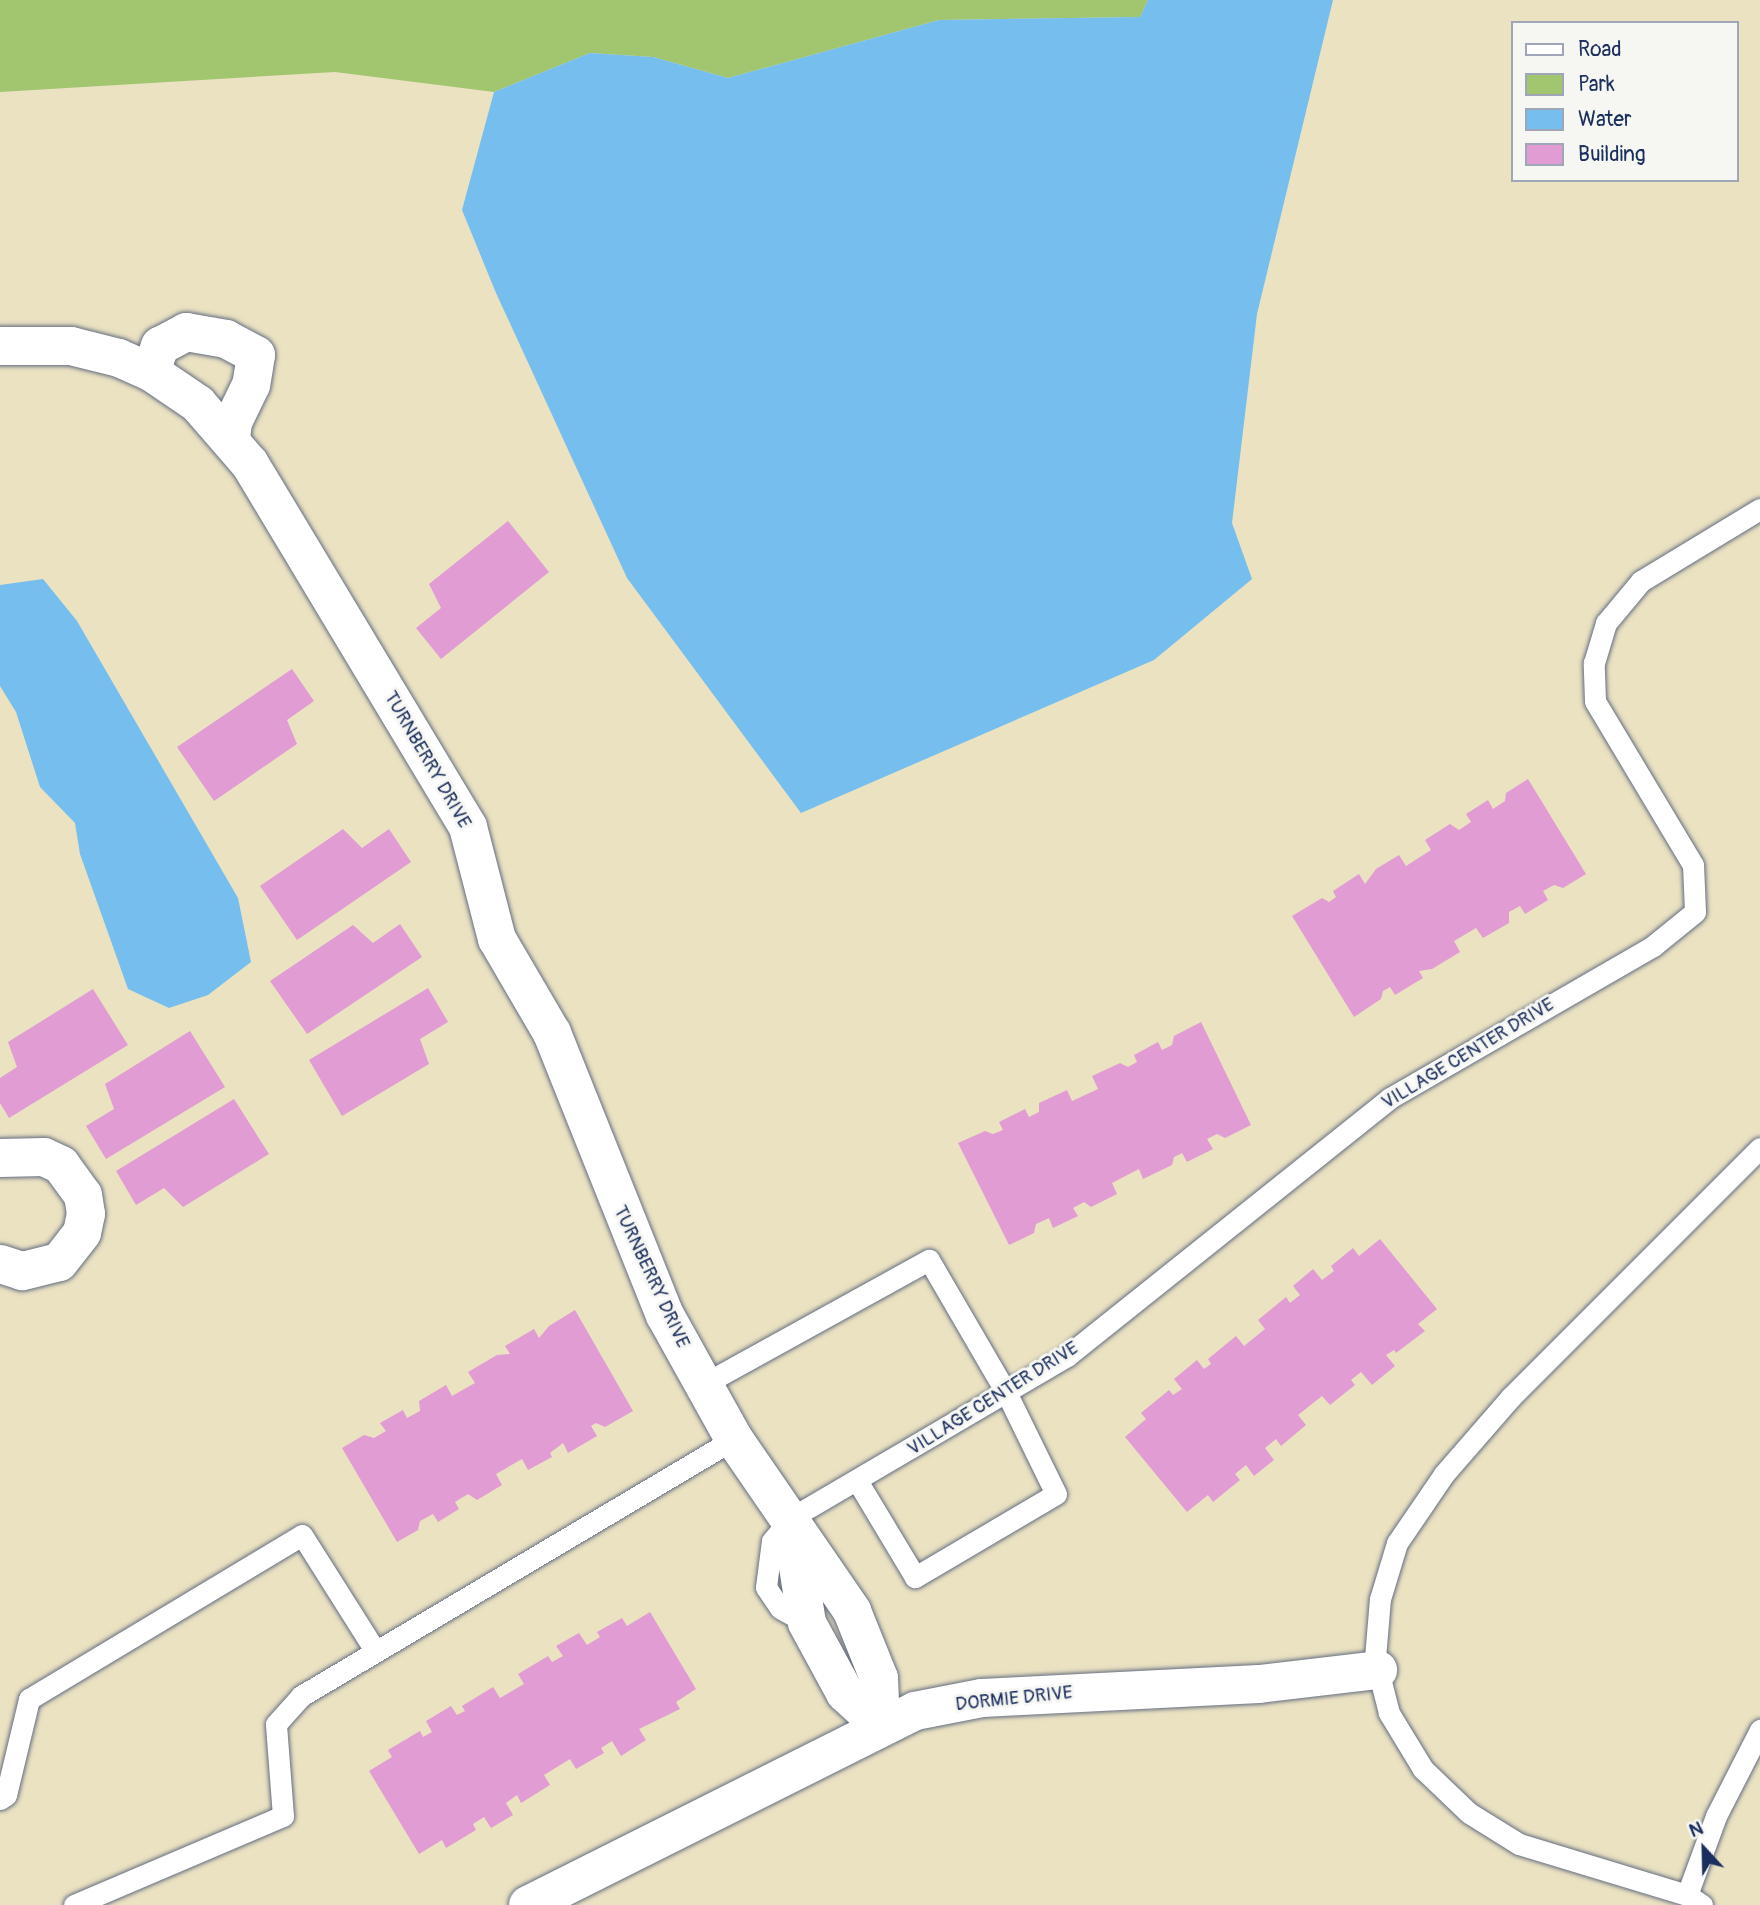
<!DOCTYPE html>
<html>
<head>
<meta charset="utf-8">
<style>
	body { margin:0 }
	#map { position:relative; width:1760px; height:1905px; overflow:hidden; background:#ebe2c2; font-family:Pangolin,sans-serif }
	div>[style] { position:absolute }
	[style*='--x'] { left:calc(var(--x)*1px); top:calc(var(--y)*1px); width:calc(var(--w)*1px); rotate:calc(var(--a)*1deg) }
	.green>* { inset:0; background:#a2c66f }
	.water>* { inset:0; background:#75beee }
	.building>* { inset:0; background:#e09cd3 }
	.roads { filter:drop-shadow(0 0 2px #646e81) drop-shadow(0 0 2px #646e81) }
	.lane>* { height:21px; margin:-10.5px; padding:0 10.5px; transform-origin:10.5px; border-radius:10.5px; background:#fff }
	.street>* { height:38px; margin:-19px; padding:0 19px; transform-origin:19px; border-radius:19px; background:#fff }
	span { translate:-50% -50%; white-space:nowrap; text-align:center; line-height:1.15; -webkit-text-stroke:6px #f6f6f2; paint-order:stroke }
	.street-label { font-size:19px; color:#1b2f5e }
	.legend { position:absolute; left:1511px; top:21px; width:228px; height:161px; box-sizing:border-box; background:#f6f6f2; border:2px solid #9ea6b7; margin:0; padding:9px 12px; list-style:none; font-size:21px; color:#1b2f5e }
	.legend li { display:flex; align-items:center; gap:14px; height:35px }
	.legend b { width:35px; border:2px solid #9ea6b7 }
	.north { position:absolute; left:1669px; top:1814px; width:70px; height:70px; -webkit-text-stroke:5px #f6f6f2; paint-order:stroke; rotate:338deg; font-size:19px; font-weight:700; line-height:28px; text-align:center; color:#1b2f5e }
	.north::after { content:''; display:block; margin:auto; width:24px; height:32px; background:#1b2f5e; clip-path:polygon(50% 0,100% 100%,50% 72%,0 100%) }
</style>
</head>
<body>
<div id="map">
	<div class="green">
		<div style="clip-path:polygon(0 0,1148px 0,1140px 17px,939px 20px,728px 78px,653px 57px,590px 53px,494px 92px,335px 72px,0 92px)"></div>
	</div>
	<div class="water">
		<div style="clip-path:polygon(1148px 0,1333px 0,1257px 314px,1232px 523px,1252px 579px,1154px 660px,801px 813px,627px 578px,496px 293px,462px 210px,494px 92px,590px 53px,653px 57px,728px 78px,939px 20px,1140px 17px)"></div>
		<div style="clip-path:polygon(43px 579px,77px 621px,238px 898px,251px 962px,208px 995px,169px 1008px,128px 989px,80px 854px,75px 823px,40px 787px,16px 712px,0 686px,0 585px)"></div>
	</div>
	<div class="building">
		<div style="clip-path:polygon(508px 521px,549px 572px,441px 659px,416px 628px,441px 608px,429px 584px)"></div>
		<div style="clip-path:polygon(292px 669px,314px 701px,287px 720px,297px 744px,214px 801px,177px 747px)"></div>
		<div style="clip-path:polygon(1528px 779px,1586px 874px,1563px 888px,1554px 885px,1543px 891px,1548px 900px,1525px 914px,1520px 906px,1509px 912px,1509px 923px,1483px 938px,1476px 928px,1454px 941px,1460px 952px,1432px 969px,1419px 971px,1423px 978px,1395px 995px,1390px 987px,1383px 991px,1381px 999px,1354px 1017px,1292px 916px,1322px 898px,1329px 902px,1336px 897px,1333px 891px,1359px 874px,1365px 884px,1376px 869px,1399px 855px,1406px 866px,1431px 850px,1425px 840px,1450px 824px,1459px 830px,1471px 822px,1466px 814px,1488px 800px,1493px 809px,1505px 801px,1506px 793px)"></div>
		<div style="clip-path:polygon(343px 829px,362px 848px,389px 829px,411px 862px,297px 940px,260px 886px)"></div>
		<div style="clip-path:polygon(400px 924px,422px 957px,307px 1034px,270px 981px,353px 925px,373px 943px)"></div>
		<div style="clip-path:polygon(428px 988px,448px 1022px,420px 1039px,429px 1064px,342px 1116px,309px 1060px)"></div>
		<div style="clip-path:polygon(93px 989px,128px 1045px,9px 1118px,0 1103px,0 1078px,17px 1067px,8px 1042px)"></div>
		<div style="clip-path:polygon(1201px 1022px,1251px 1125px,1225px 1138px,1217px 1134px,1207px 1139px,1213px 1149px,1187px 1162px,1182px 1153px,1174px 1157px,1172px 1165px,1143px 1179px,1139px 1169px,1112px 1183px,1117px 1194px,1091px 1207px,1084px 1202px,1073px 1208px,1078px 1216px,1053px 1228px,1049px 1218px,1036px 1224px,1034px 1233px,1009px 1245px,958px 1143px,985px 1131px,993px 1134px,1003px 1130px,999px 1122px,1025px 1109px,1029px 1117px,1039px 1112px,1039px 1103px,1067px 1090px,1072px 1101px,1098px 1089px,1092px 1076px,1120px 1063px,1128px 1067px,1137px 1062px,1134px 1055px,1158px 1042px,1162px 1050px,1172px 1045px,1174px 1036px)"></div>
		<div style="clip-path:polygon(190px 1031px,225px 1087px,106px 1159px,86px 1126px,114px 1109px,105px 1084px)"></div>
		<div style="clip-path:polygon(234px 1099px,269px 1154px,183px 1207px,164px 1188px,136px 1205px,116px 1171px)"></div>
		<div style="clip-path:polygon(1380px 1239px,1437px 1309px,1418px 1324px,1425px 1331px,1396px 1353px,1394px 1350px,1386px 1355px,1395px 1366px,1372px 1385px,1361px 1372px,1351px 1380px,1355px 1385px,1330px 1405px,1322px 1396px,1298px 1415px,1306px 1425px,1281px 1446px,1276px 1439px,1265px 1448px,1274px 1460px,1254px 1476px,1246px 1465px,1235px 1474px,1240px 1480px,1213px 1502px,1208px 1495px,1187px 1512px,1125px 1437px,1146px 1419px,1141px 1413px,1169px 1390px,1173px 1395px,1182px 1389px,1174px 1379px,1197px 1360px,1204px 1369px,1211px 1364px,1208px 1359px,1236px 1336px,1244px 1346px,1265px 1329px,1258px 1320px,1286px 1297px,1290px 1303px,1300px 1295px,1293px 1286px,1313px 1269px,1322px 1280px,1334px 1271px,1331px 1266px,1353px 1248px,1359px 1256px)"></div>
		<div style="clip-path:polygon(575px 1310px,633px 1411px,605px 1427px,596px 1423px,591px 1426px,597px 1436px,568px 1453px,563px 1443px,550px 1453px,552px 1457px,528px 1470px,522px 1459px,496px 1474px,502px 1485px,477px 1500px,468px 1494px,455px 1502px,459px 1509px,438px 1522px,433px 1514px,420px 1521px,418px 1530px,397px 1542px,342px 1448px,364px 1435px,374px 1438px,386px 1431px,380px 1423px,403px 1410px,407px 1418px,420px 1411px,419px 1401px,446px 1385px,452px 1396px,475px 1383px,468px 1372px,497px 1355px,510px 1354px,505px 1346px,534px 1329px,539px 1338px,549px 1326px)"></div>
		<div style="clip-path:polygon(650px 1612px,696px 1689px,676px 1702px,680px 1709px,639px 1729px,646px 1740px,621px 1756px,612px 1741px,601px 1748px,604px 1753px,576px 1769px,570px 1759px,544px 1775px,550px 1785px,521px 1803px,517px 1795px,506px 1803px,513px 1815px,491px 1828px,484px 1817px,473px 1824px,476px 1830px,446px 1848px,442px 1840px,419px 1854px,369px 1771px,392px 1757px,388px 1750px,420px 1731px,423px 1737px,432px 1732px,426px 1721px,451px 1706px,457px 1715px,465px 1711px,462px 1706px,493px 1687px,500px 1698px,524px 1684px,518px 1674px,548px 1656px,552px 1662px,563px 1656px,556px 1646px,579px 1633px,587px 1645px,600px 1637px,597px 1632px,622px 1618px,627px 1626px)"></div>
	</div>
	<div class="roads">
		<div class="lane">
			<div style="--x:704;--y:1384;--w:257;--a:-28.9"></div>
			<div style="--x:929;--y:1260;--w:155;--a:59.8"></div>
			<div style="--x:1007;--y:1394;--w:111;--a:63.9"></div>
			<div style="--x:1056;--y:1494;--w:164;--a:149.5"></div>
			<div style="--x:915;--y:1577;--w:111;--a:-121"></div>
			<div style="--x:807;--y:1623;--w:31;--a:-151"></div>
			<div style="--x:780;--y:1608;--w:25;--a:-124"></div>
			<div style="--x:766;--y:1587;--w:46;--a:-82.6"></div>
			<div style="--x:772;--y:1541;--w:30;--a:-50"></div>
			<div style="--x:791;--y:1518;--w:320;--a:-30.4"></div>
			<div style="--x:1067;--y:1356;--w:413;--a:-38.6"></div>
			<div style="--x:1390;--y:1098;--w:304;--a:-30"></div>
			<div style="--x:1653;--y:946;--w:54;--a:-39"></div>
			<div style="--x:1695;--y:912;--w:47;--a:-92.4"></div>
			<div style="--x:1693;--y:865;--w:191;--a:-120.9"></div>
			<div style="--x:1595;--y:701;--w:38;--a:-92"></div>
			<div style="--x:1594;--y:663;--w:42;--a:-73.3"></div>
			<div style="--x:1606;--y:623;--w:55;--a:-50.2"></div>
			<div style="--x:1641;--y:581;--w:139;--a:-31.2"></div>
			<div style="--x:0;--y:1799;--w:7;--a:-34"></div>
			<div style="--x:6;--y:1795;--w:99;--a:-76.5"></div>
			<div style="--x:29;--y:1699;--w:318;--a:-31"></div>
			<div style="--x:302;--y:1535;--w:135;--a:57.7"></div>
			<div style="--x:1687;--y:1895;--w:84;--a:-69.8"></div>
			<div style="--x:1716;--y:1816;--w:97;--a:-62.9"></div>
			<div style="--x:74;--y:1905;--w:227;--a:-23.1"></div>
			<div style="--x:283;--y:1816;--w:92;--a:-94.4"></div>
			<div style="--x:276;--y:1724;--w:38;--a:-48"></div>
			<div style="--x:301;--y:1696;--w:504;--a:-30.69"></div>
			<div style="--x:1702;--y:1905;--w:18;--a:-146"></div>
			<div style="--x:1687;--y:1895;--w:176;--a:-163.1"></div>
			<div style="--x:1519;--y:1844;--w:59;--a:-148.2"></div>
			<div style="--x:1469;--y:1813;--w:64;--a:-136.3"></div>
			<div style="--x:1423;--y:1769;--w:66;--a:-121.3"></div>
			<div style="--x:1389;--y:1713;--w:57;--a:-104.3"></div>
			<div style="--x:1375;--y:1658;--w:59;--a:-85.2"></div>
			<div style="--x:1380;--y:1599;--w:59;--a:-73.1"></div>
			<div style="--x:1397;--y:1543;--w:83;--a:-55.7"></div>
			<div style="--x:1444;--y:1474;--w:102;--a:-49"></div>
			<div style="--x:1511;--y:1397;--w:352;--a:-45"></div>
		</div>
		<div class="street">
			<div style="--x:0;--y:346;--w:71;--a:0"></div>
			<div style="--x:71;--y:346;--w:49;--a:14"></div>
			<div style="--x:119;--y:358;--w:35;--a:24"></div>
			<div style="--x:151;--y:372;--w:57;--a:34.2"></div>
			<div style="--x:198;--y:404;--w:79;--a:49.1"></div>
			<div style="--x:250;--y:464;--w:423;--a:59"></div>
			<div style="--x:468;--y:827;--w:116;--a:75.5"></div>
			<div style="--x:497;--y:939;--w:109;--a:59.7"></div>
			<div style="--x:552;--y:1033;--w:304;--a:68.2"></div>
			<div style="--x:665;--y:1315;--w:142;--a:60.9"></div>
			<div style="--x:734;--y:1439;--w:209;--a:55.5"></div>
			<div style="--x:852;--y:1611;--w:72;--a:68.1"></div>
			<div style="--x:879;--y:1678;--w:48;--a:87.6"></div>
			<div style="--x:151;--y:372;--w:28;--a:-71"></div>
			<div style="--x:160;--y:346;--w:30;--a:-28"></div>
			<div style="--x:186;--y:332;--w:41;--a:9.9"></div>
			<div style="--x:226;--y:339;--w:34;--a:28"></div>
			<div style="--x:256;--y:355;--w:30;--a:99"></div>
			<div style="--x:251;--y:385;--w:41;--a:115.9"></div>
			<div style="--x:233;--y:422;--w:16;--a:97"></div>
			<div style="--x:0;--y:1158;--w:44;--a:-1.3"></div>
			<div style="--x:44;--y:1157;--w:19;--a:25"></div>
			<div style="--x:61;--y:1165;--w:37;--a:54"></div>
			<div style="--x:83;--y:1195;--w:19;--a:81"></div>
			<div style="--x:86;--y:1214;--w:19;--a:102"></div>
			<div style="--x:82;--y:1233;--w:37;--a:128"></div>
			<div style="--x:59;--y:1262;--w:38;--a:166"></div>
			<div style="--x:22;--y:1271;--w:23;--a:-162"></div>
			<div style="--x:792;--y:1530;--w:94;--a:80.8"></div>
			<div style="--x:807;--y:1623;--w:80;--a:61.5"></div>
			<div style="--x:845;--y:1693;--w:49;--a:42.5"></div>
			<div style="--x:528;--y:1905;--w:433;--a:-26.6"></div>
			<div style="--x:915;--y:1711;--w:68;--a:-11"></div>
			<div style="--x:982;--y:1698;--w:277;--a:-2.9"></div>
			<div style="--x:1259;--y:1684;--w:120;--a:-6.7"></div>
		</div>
	</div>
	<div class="street-label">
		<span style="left:427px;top:760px;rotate:60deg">TURNBERRY DRIVE</span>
		<span style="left:1468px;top:1054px;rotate:-31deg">VILLAGE CENTER DRIVE</span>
		<span style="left:651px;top:1277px;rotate:65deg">TURNBERRY DRIVE</span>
		<span style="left:993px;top:1399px;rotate:-32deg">VILLAGE CENTER DRIVE</span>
		<span style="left:1014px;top:1699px;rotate:-6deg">DORMIE DRIVE</span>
	</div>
	<ul class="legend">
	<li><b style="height:9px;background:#fff"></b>Road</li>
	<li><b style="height:19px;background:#a2c66f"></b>Park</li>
	<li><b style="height:19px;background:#75beee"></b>Water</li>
	<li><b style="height:19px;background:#e09cd3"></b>Building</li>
	</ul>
	<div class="north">N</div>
</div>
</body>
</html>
